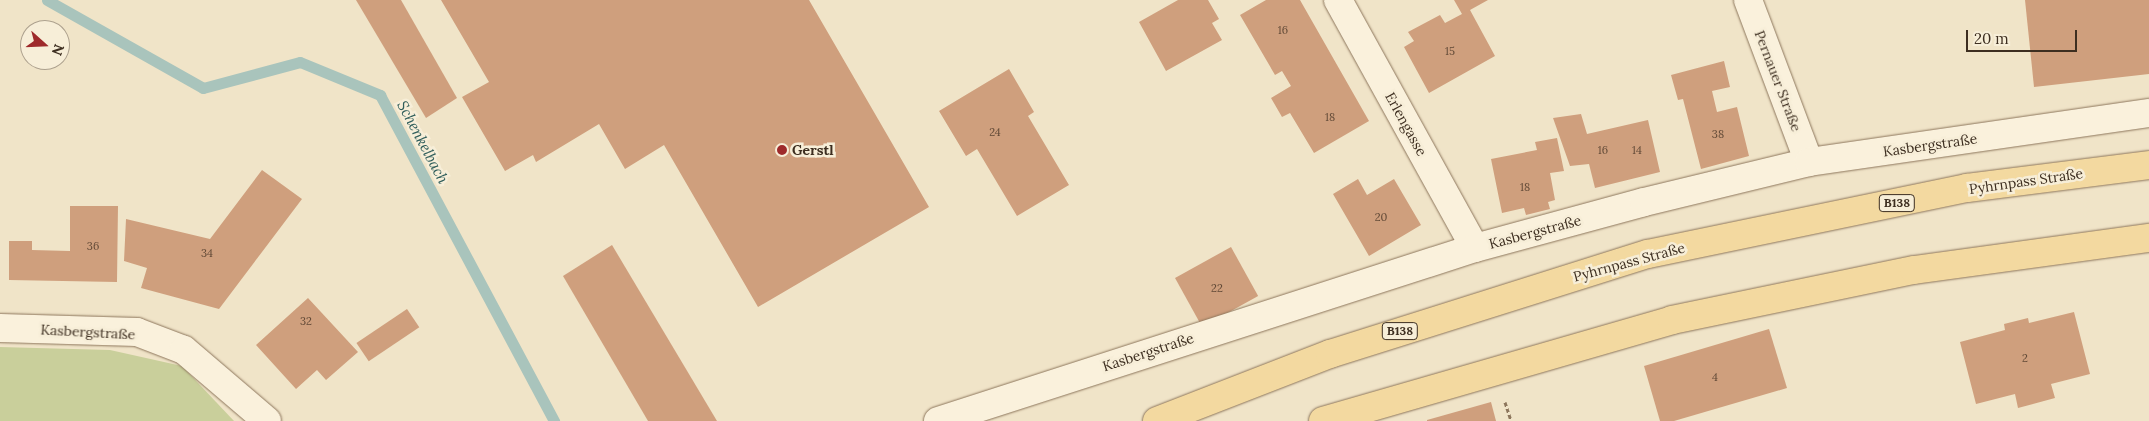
<!DOCTYPE html>
<html>
<head>
<meta charset="utf-8">
<style>
	body { margin:0 }
	#map { position:relative; width:2149px; height:421px; overflow:hidden; background:#f0e4c8; font-family:Lora,serif }
	div>[style] { position:absolute }
	[style*='--x'] { left:calc(var(--x)*1px); top:calc(var(--y)*1px); width:calc(var(--w)*1px); rotate:calc(var(--a)*1deg) }
	.green>* { inset:0; background:#c9cf9b }
	.stream>* { height:11px; margin:-5.5px; padding:0 5.5px; transform-origin:5.5px; border-radius:5.5px; background:#a9c4bc }
	.building>* { inset:0; background:#cf9f7d; transform-origin:0 0 }
	.path>* { height:3px; margin-top:-1.5px; transform-origin:0; background:repeating-linear-gradient(90deg,#8d765c 0 4px,transparent 0 6.5px) }
	.roads { filter:drop-shadow(0 0 1px #8d765c) drop-shadow(0 0 1px #8d765c) }
	.minor>* { height:28px; margin:-14px; padding:0 14px; transform-origin:14px; border-radius:14px; background:#faf1dc }
	.primary>* { height:28px; margin:-14px; padding:0 14px; transform-origin:14px; border-radius:14px; background:#f3d9a0 }
	.dots>* { width:14px; height:14px; translate:-50% -50%; box-sizing:border-box; border:2px solid #f7eed8; border-radius:50% }
	span { translate:-50% -50%; white-space:nowrap; text-align:center; line-height:1.15; -webkit-text-stroke:5px #f7eed8; paint-order:stroke }
	.number-label { font-size:11px; color:#624a37 }
	.number-label span { -webkit-text-stroke-width:0 }
	.shield-label span { padding:1px 4px; background:#f7eed8; border:1px solid; border-radius:4px; -webkit-text-stroke-width:0 }
	.shield-label { font-size:12px; color:#3d2e20; font-weight:700 }
	.street-label { font-size:14px; color:#3d2e20 }
	.poi-label { font-size:14px; color:#3d2e20; font-weight:700 }
	.left { translate:0 -50%; text-align:left }
	.water-label { font-size:15px; color:#2f5d5a; font-style:italic }
	.north { position:absolute; left:20px; top:20px; width:50px; height:50px; box-sizing:border-box; background:#f7eed8; border:1px solid #ada18e; border-radius:50%; rotate:110deg; font-size:14px; font-weight:700; line-height:20px; text-align:center; color:#3d2e20 }
	.north::after { content:''; display:block; margin:auto; width:18px; height:22px; background:#9e2a2b; clip-path:polygon(50% 0,100% 100%,50% 72%,0 100%) }
	.scale { position:absolute; left:1966px; top:30px; width:111px; height:22px; box-sizing:border-box; border:2px solid #3d2e20; border-top:0; padding-left:6px; font-size:15px; line-height:18px; white-space:nowrap; color:#3d2e20; -webkit-text-stroke:4px #f7eed8; paint-order:stroke }
</style>
</head>
<body>
<div id="map">
	<div class="green">
		<div style="clip-path:polygon(0 347px,110px 350px,182px 366px,234px 421px,0 421px)"></div>
	</div>
	<div class="stream">
		<div style="--x:47;--y:0;--w:179;--a:29.4"></div>
		<div style="--x:203;--y:88;--w:100;--a:-15"></div>
		<div style="--x:300;--y:62;--w:87;--a:22.4"></div>
		<div style="--x:380;--y:95;--w:370;--a:61.9"></div>
	</div>
	<div class="building">
		<div style="clip-path:polygon(356px 0,401px 0,457px 98px,426px 118px)"></div>
		<div style="clip-path:polygon(441px 0,809px 0,929px 207px,758px 307px,664px 145px,625px 169px,599px 124px,536px 162px,533px 155px,505px 171px,462px 97px,489px 82px)"></div>
		<div style="clip-path:polygon(1178px 0,1208px 0,1219px 19px,1212px 23px,1222px 40px,1166px 71px,1139px 22px)"></div>
		<div style="clip-path:polygon(1266px 0,1300px 0,1369px 121px,1314px 153px,1290px 113px,1282px 117px,1271px 98px,1291px 86px,1282px 71px,1275px 75px,1240px 15px)"></div>
		<div style="clip-path:polygon(1454px 0,1488px 0,1470px 10px,1495px 56px,1429px 93px,1404px 47px,1414px 41px,1408px 32px,1440px 15px,1445px 23px,1462px 14px)"></div>
		<div style="clip-path:polygon(2025px 0,2149px 0,2149px 74px,2034px 87px)"></div>
		<div style="clip-path:polygon(1724px 61px,1730px 87px,1712px 91px,1717px 112px,1737px 107px,1749px 156px,1701px 169px,1683px 99px,1678px 100px,1671px 75px)"></div>
		<div style="clip-path:polygon(1009px 69px,1034px 112px,1028px 116px,1069px 185px,1017px 216px,977px 149px,966px 156px,939px 111px)"></div>
		<div style="clip-path:polygon(1581px 114px,1587px 134px,1648px 120px,1660px 172px,1595px 188px,1589px 164px,1570px 166px,1553px 118px)"></div>
		<div style="clip-path:polygon(1557px 138px,1564px 171px,1550px 173px,1555px 200px,1548px 202px,1550px 209px,1526px 215px,1524px 208px,1502px 213px,1491px 159px,1537px 150px,1535px 142px)"></div>
		<div style="clip-path:polygon(262px 170px,302px 199px,219px 309px,141px 288px,147px 268px,124px 261px,126px 219px,210px 239px)"></div>
		<div style="clip-path:polygon(1358px 179px,1367px 195px,1394px 179px,1421px 225px,1369px 256px,1333px 194px)"></div>
		<div style="clip-path:polygon(70px 206px,118px 206px,117px 282px,9px 280px,9px 241px,32px 241px,32px 250px,70px 251px)"></div>
		<div style="clip-path:polygon(612px 245px,717px 421px,648px 421px,563px 276px)"></div>
		<div style="left:1231px;top:247px;width:56px;height:64px;rotate:61deg"></div>
		<div style="clip-path:polygon(308px 298px,358px 352px,326px 380px,317px 370px,296px 389px,256px 345px)"></div>
		<div style="left:407px;top:309px;width:22px;height:61px;rotate:56deg"></div>
		<div style="clip-path:polygon(2074px 312px,2090px 374px,2051px 384px,2055px 398px,2018px 408px,2015px 394px,1976px 404px,1960px 342px,2005px 330px,2004px 324px,2028px 318px,2029px 323px)"></div>
		<div style="clip-path:polygon(1769px 329px,1787px 388px,1674px 421px,1660px 421px,1644px 366px)"></div>
		<div style="clip-path:polygon(1491px 402px,1496px 421px,1427px 421px,1427px 420px)"></div>
	</div>
	<div class="path">
		<div style="--x:1505;--y:402;--w:20;--a:72"></div>
	</div>
	<div class="roads">
		<div class="minor">
			<div style="--x:1338;--y:0;--w:283;--a:61.1"></div>
			<div style="--x:1748;--y:0;--w:173;--a:69.4"></div>
			<div style="--x:0;--y:328;--w:137;--a:1.7"></div>
			<div style="--x:137;--y:332;--w:50;--a:21"></div>
			<div style="--x:184;--y:350;--w:109;--a:40.5"></div>
			<div style="--x:938;--y:421;--w:564;--a:-17.86"></div>
			<div style="--x:1475;--y:248;--w:175;--a:-15.2"></div>
			<div style="--x:1644;--y:202;--w:170;--a:-13.6"></div>
			<div style="--x:1809;--y:162;--w:344;--a:-8.2"></div>
		</div>
		<div class="primary">
			<div style="--x:1157;--y:421;--w:186;--a:-21.2"></div>
			<div style="--x:1330;--y:354;--w:333;--a:-17.5"></div>
			<div style="--x:1648;--y:254;--w:326;--a:-11.7"></div>
			<div style="--x:1967;--y:188;--w:183;--a:-7.2"></div>
			<div style="--x:1323;--y:421;--w:363;--a:-16.1"></div>
			<div style="--x:1672;--y:320;--w:247;--a:-11.7"></div>
			<div style="--x:1914;--y:270;--w:237;--a:-7.8"></div>
		</div>
	</div>
	<div class="dots">
		<div style="left:782px;top:150px;background:#9e2a2b"></div>
	</div>
	<div class="number-label">
		<span style="left:1283px;top:30px">16</span>
		<span style="left:1450px;top:51px">15</span>
		<span style="left:1330px;top:117px">18</span>
		<span style="left:995px;top:132px">24</span>
		<span style="left:1718px;top:134px">38</span>
		<span style="left:1603px;top:150px">16</span>
		<span style="left:1637px;top:150px">14</span>
		<span style="left:1525px;top:187px">18</span>
		<span style="left:1381px;top:217px">20</span>
		<span style="left:93px;top:246px">36</span>
		<span style="left:207px;top:253px">34</span>
		<span style="left:1217px;top:288px">22</span>
		<span style="left:306px;top:321px">32</span>
		<span style="left:2025px;top:358px">2</span>
		<span style="left:1715px;top:377px">4</span>
	</div>
	<div class="shield-label">
		<span style="left:1897px;top:203px">B138</span>
		<span style="left:1400px;top:331px">B138</span>
	</div>
	<div class="street-label">
		<span style="left:1778px;top:81px;rotate:69deg">Pernauer Straße</span>
		<span style="left:1406px;top:124px;rotate:61deg">Erlengasse</span>
		<span style="left:1930px;top:145px;rotate:-8deg">Kasbergstraße</span>
		<span style="left:2026px;top:181px;rotate:-8deg">Pyhrnpass Straße</span>
		<span style="left:1535px;top:232px;rotate:-15deg">Kasbergstraße</span>
		<span style="left:1629px;top:262px;rotate:-15deg">Pyhrnpass Straße</span>
		<span style="left:88px;top:332px;rotate:3deg">Kasbergstraße</span>
		<span style="left:1148px;top:352px;rotate:-18deg">Kasbergstraße</span>
	</div>
	<div class="poi-label">
		<span class="left" style="left:792px;top:150px">Gerstl</span>
	</div>
	<div class="water-label">
		<span style="left:423px;top:142px;rotate:62deg">Schenkelbach</span>
	</div>
	<div class="north">N</div>
	<div class="scale">20 m</div>
</div>
</body>
</html>
